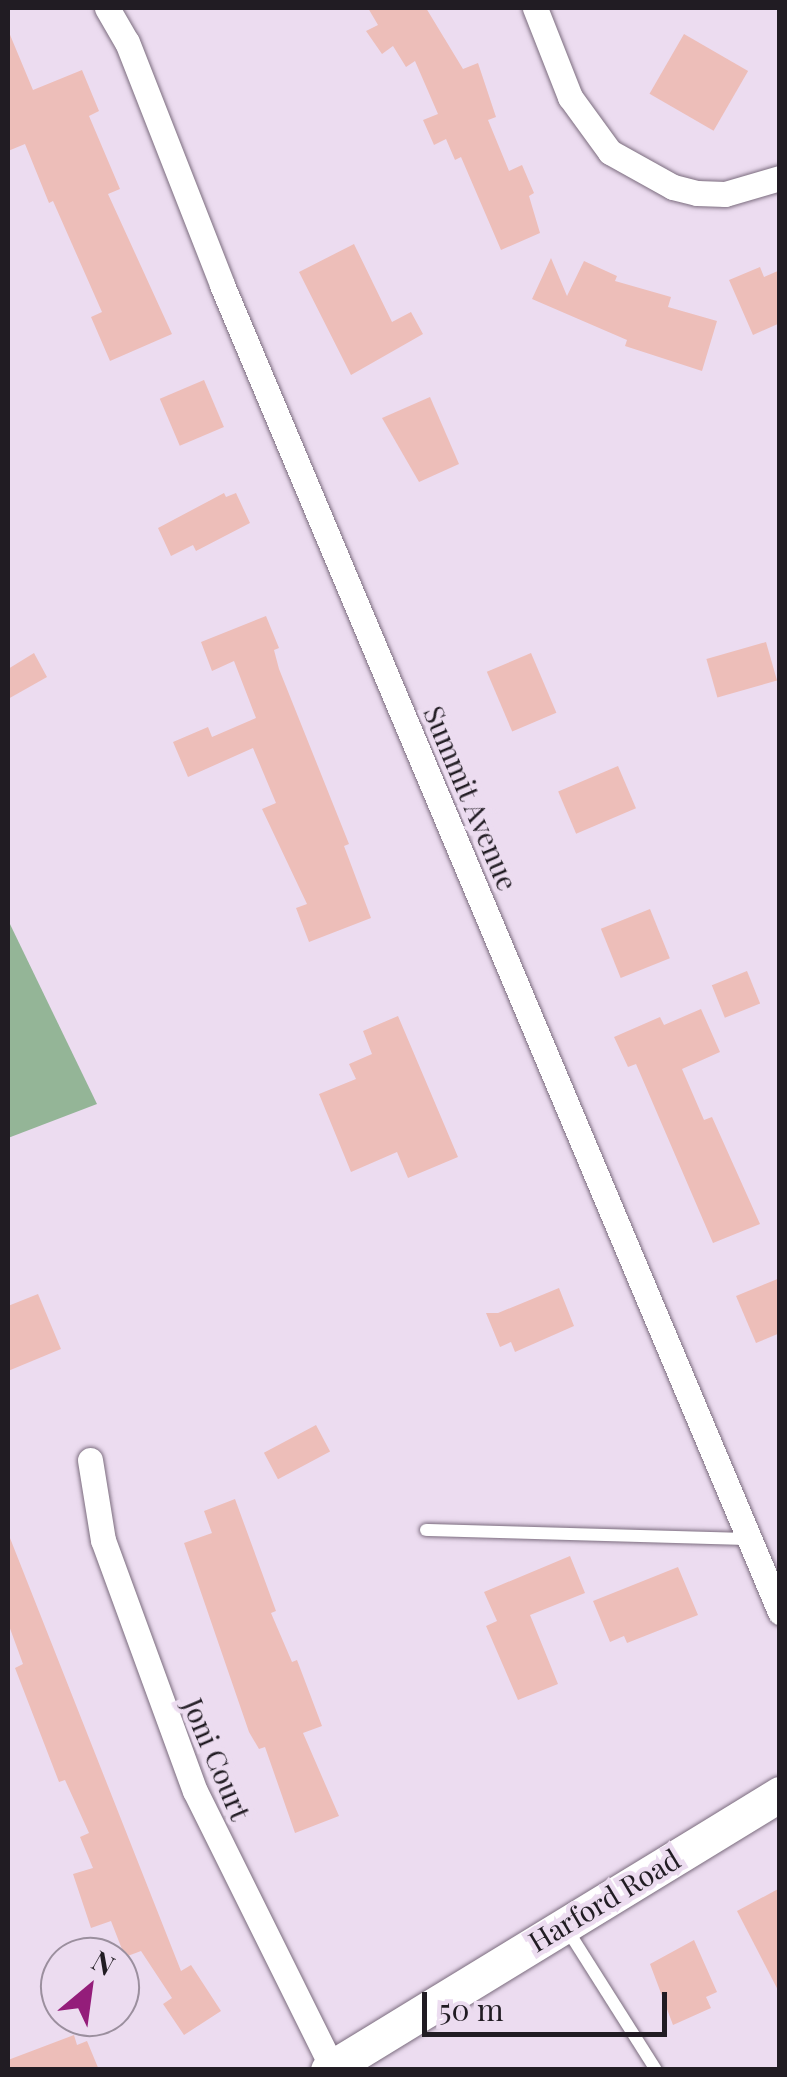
<!DOCTYPE html>
<html>
<head>
<meta charset="utf-8">
<style>
	body { margin:0 }
	#map { position:relative; width:787px; height:2077px; overflow:hidden; background:#ecdcf0; font-family:"Playfair Display",serif }
	div>[style] { position:absolute }
	[style*='--x'] { left:calc(var(--x)*1px); top:calc(var(--y)*1px); width:calc(var(--w)*1px); rotate:calc(var(--a)*1deg) }
	.forest>* { inset:0; background:#94b597 }
	.building>* { inset:0; background:#edbeb9; transform-origin:0 0 }
	.roads { filter:drop-shadow(0 0 2px #7b6c7e) drop-shadow(0 0 2px #7b6c7e) }
	.service>* { height:12px; margin:-6px; padding:0 6px; transform-origin:6px; border-radius:6px; background:#fff }
	.minor>* { height:25px; margin:-12.5px; padding:0 12.5px; transform-origin:12.5px; border-radius:12.5px; background:#fff }
	.secondary>* { height:35px; margin:-17.5px; padding:0 17.5px; transform-origin:17.5px; border-radius:17.5px; background:#fff }
	span { translate:-50% -50%; white-space:nowrap; text-align:center; line-height:1.15; -webkit-text-stroke:9px #ecdcf0; paint-order:stroke }
	.street-label { font-size:28px; color:#211c23 }
	.frame { position:absolute; inset:0; border:10px solid #211c23; pointer-events:none }
	.north { position:absolute; left:40px; top:1937px; width:100px; height:100px; box-sizing:border-box; background:#ecdcf0; border:2px solid #9b8f9e; border-radius:50%; rotate:29deg; font-size:28px; font-weight:700; line-height:40px; text-align:center; color:#211c23 }
	.north::after { content:''; display:block; margin:auto; width:35px; height:45px; background:#941d7a; clip-path:polygon(50% 0,100% 100%,50% 72%,0 100%) }
	.scale { position:absolute; left:422px; top:1992px; width:245px; height:45px; box-sizing:border-box; border:5px solid #211c23; border-top:0; padding-left:12px; font-size:30px; line-height:35px; white-space:nowrap; color:#211c23; -webkit-text-stroke:8px #ecdcf0; paint-order:stroke }
</style>
</head>
<body>
<div id="map">
	<div class="forest">
		<div style="clip-path:polygon(8px 920px,97px 1104px,8px 1138px)"></div>
	</div>
	<div class="building">
		<div style="clip-path:polygon(368px 8px,426px 8px,463px 69px,478px 63px,496px 117px,488px 120px,509px 171px,522px 165px,534px 193px,529px 196px,540px 233px,501px 250px,461px 157px,455px 160px,446px 139px,434px 145px,423px 120px,438px 114px,415px 61px,406px 67px,393px 46px,382px 54px,366px 31px,378px 25px)"></div>
		<div style="clip-path:polygon(8px 30px,33px 90px,82px 70px,99px 111px,89px 116px,120px 189px,108px 194px,172px 334px,110px 361px,91px 317px,102px 312px,53px 201px,49px 203px,25px 144px,8px 151px)"></div>
		<div style="left:684px;top:34px;width:74px;height:69px;rotate:30deg"></div>
		<div style="clip-path:polygon(354px 244px,392px 322px,411px 312px,423px 334px,351px 375px,299px 272px)"></div>
		<div style="clip-path:polygon(551px 258px,567px 296px,584px 261px,617px 276px,615px 281px,671px 297px,668px 307px,717px 321px,702px 371px,625px 346px,627px 340px,532px 299px)"></div>
		<div style="clip-path:polygon(760px 267px,764px 277px,780px 270px,780px 323px,753px 335px,729px 280px)"></div>
		<div style="left:204px;top:380px;width:51px;height:48px;rotate:67deg"></div>
		<div style="clip-path:polygon(430px 397px,459px 464px,419px 482px,382px 418px)"></div>
		<div style="clip-path:polygon(224px 493px,226px 497px,236px 493px,250px 523px,196px 551px,193px 545px,171px 556px,158px 528px)"></div>
		<div style="clip-path:polygon(266px 616px,279px 648px,274px 650px,279px 669px,349px 844px,344px 846px,371px 918px,309px 942px,296px 908px,307px 904px,262px 809px,276px 803px,253px 748px,188px 777px,173px 742px,208px 727px,212px 737px,256px 718px,234px 661px,212px 671px,201px 642px)"></div>
		<div style="left:766px;top:642px;width:40px;height:62px;rotate:74deg"></div>
		<div style="clip-path:polygon(34px 653px,47px 677px,8px 699px,8px 669px)"></div>
		<div style="left:531px;top:653px;width:65px;height:48px;rotate:67deg"></div>
		<div style="left:618px;top:766px;width:46px;height:65px;rotate:67deg"></div>
		<div style="left:650px;top:909px;width:53px;height:53px;rotate:68deg"></div>
		<div style="left:747px;top:971px;width:35px;height:38px;rotate:68deg"></div>
		<div style="clip-path:polygon(701px 1009px,720px 1052px,682px 1069px,704px 1120px,712px 1117px,760px 1224px,713px 1243px,636px 1064px,628px 1067px,614px 1037px,660px 1017px,664px 1025px)"></div>
		<div style="clip-path:polygon(398px 1016px,458px 1157px,408px 1178px,397px 1152px,351px 1172px,319px 1094px,356px 1079px,349px 1064px,372px 1054px,363px 1031px)"></div>
		<div style="clip-path:polygon(780px 1278px,780px 1333px,756px 1343px,736px 1296px)"></div>
		<div style="clip-path:polygon(559px 1288px,574px 1326px,515px 1352px,511px 1342px,500px 1347px,486px 1313px,498px 1313px)"></div>
		<div style="clip-path:polygon(38px 1294px,61px 1349px,8px 1371px,8px 1306px)"></div>
		<div style="left:316px;top:1425px;width:30px;height:59px;rotate:62deg"></div>
		<div style="clip-path:polygon(235px 1499px,276px 1611px,271px 1613px,292px 1662px,297px 1660px,322px 1726px,303px 1733px,339px 1816px,295px 1833px,265px 1747px,259px 1749px,249px 1732px,184px 1543px,212px 1533px,204px 1511px)"></div>
		<div style="clip-path:polygon(8px 1533px,181px 1971px,191px 1965px,221px 2011px,184px 2035px,163px 2004px,172px 1998px,141px 1951px,125px 1957px,111px 1921px,91px 1928px,73px 1874px,93px 1868px,80px 1837px,89px 1833px,65px 1780px,59px 1782px,15px 1668px,23px 1664px,8px 1623px)"></div>
		<div style="clip-path:polygon(570px 1556px,585px 1593px,530px 1615px,558px 1684px,518px 1700px,486px 1626px,497px 1621px,484px 1592px)"></div>
		<div style="clip-path:polygon(678px 1567px,698px 1615px,627px 1643px,624px 1636px,610px 1642px,593px 1601px)"></div>
		<div style="clip-path:polygon(780px 1888px,780px 1994px,737px 1911px)"></div>
		<div style="clip-path:polygon(694px 1940px,717px 1992px,706px 1997px,711px 2008px,673px 2025px,650px 1964px)"></div>
		<div style="clip-path:polygon(74px 2035px,77px 2045px,87px 2041px,99px 2070px,8px 2070px,8px 2060px)"></div>
	</div>
	<div class="roads">
		<div class="service">
			<div style="--x:426;--y:1530;--w:323;--a:1.6"></div>
			<div style="--x:565;--y:1926;--w:170;--a:57.7"></div>
		</div>
		<div class="minor">
			<div style="--x:107;--y:8;--w:39;--a:60"></div>
			<div style="--x:127;--y:42;--w:261;--a:68.6"></div>
			<div style="--x:222;--y:285;--w:1440;--a:67.19"></div>
			<div style="--x:535;--y:8;--w:96;--a:68.5"></div>
			<div style="--x:570;--y:97;--w:68;--a:54"></div>
			<div style="--x:610;--y:152;--w:72;--a:29.1"></div>
			<div style="--x:673;--y:187;--w:25;--a:14"></div>
			<div style="--x:697;--y:193;--w:28;--a:2"></div>
			<div style="--x:725;--y:194;--w:57;--a:-16.2"></div>
			<div style="--x:90;--y:1460;--w:81;--a:80.8"></div>
			<div style="--x:103;--y:1540;--w:267;--a:69.9"></div>
			<div style="--x:195;--y:1791;--w:308;--a:63.6"></div>
		</div>
		<div class="secondary">
			<div style="--x:328;--y:2070;--w:530;--a:-31.41"></div>
		</div>
	</div>
	<div class="street-label">
		<span style="left:471px;top:798px;rotate:67deg">Summit Avenue</span>
		<span style="left:217px;top:1759px;rotate:67deg">Joni Court</span>
		<span style="left:604px;top:1900px;rotate:-31deg">Harford Road</span>
	</div>
	<div class="frame"></div>
	<div class="north">N</div>
	<div class="scale">50 m</div>
</div>
</body>
</html>
